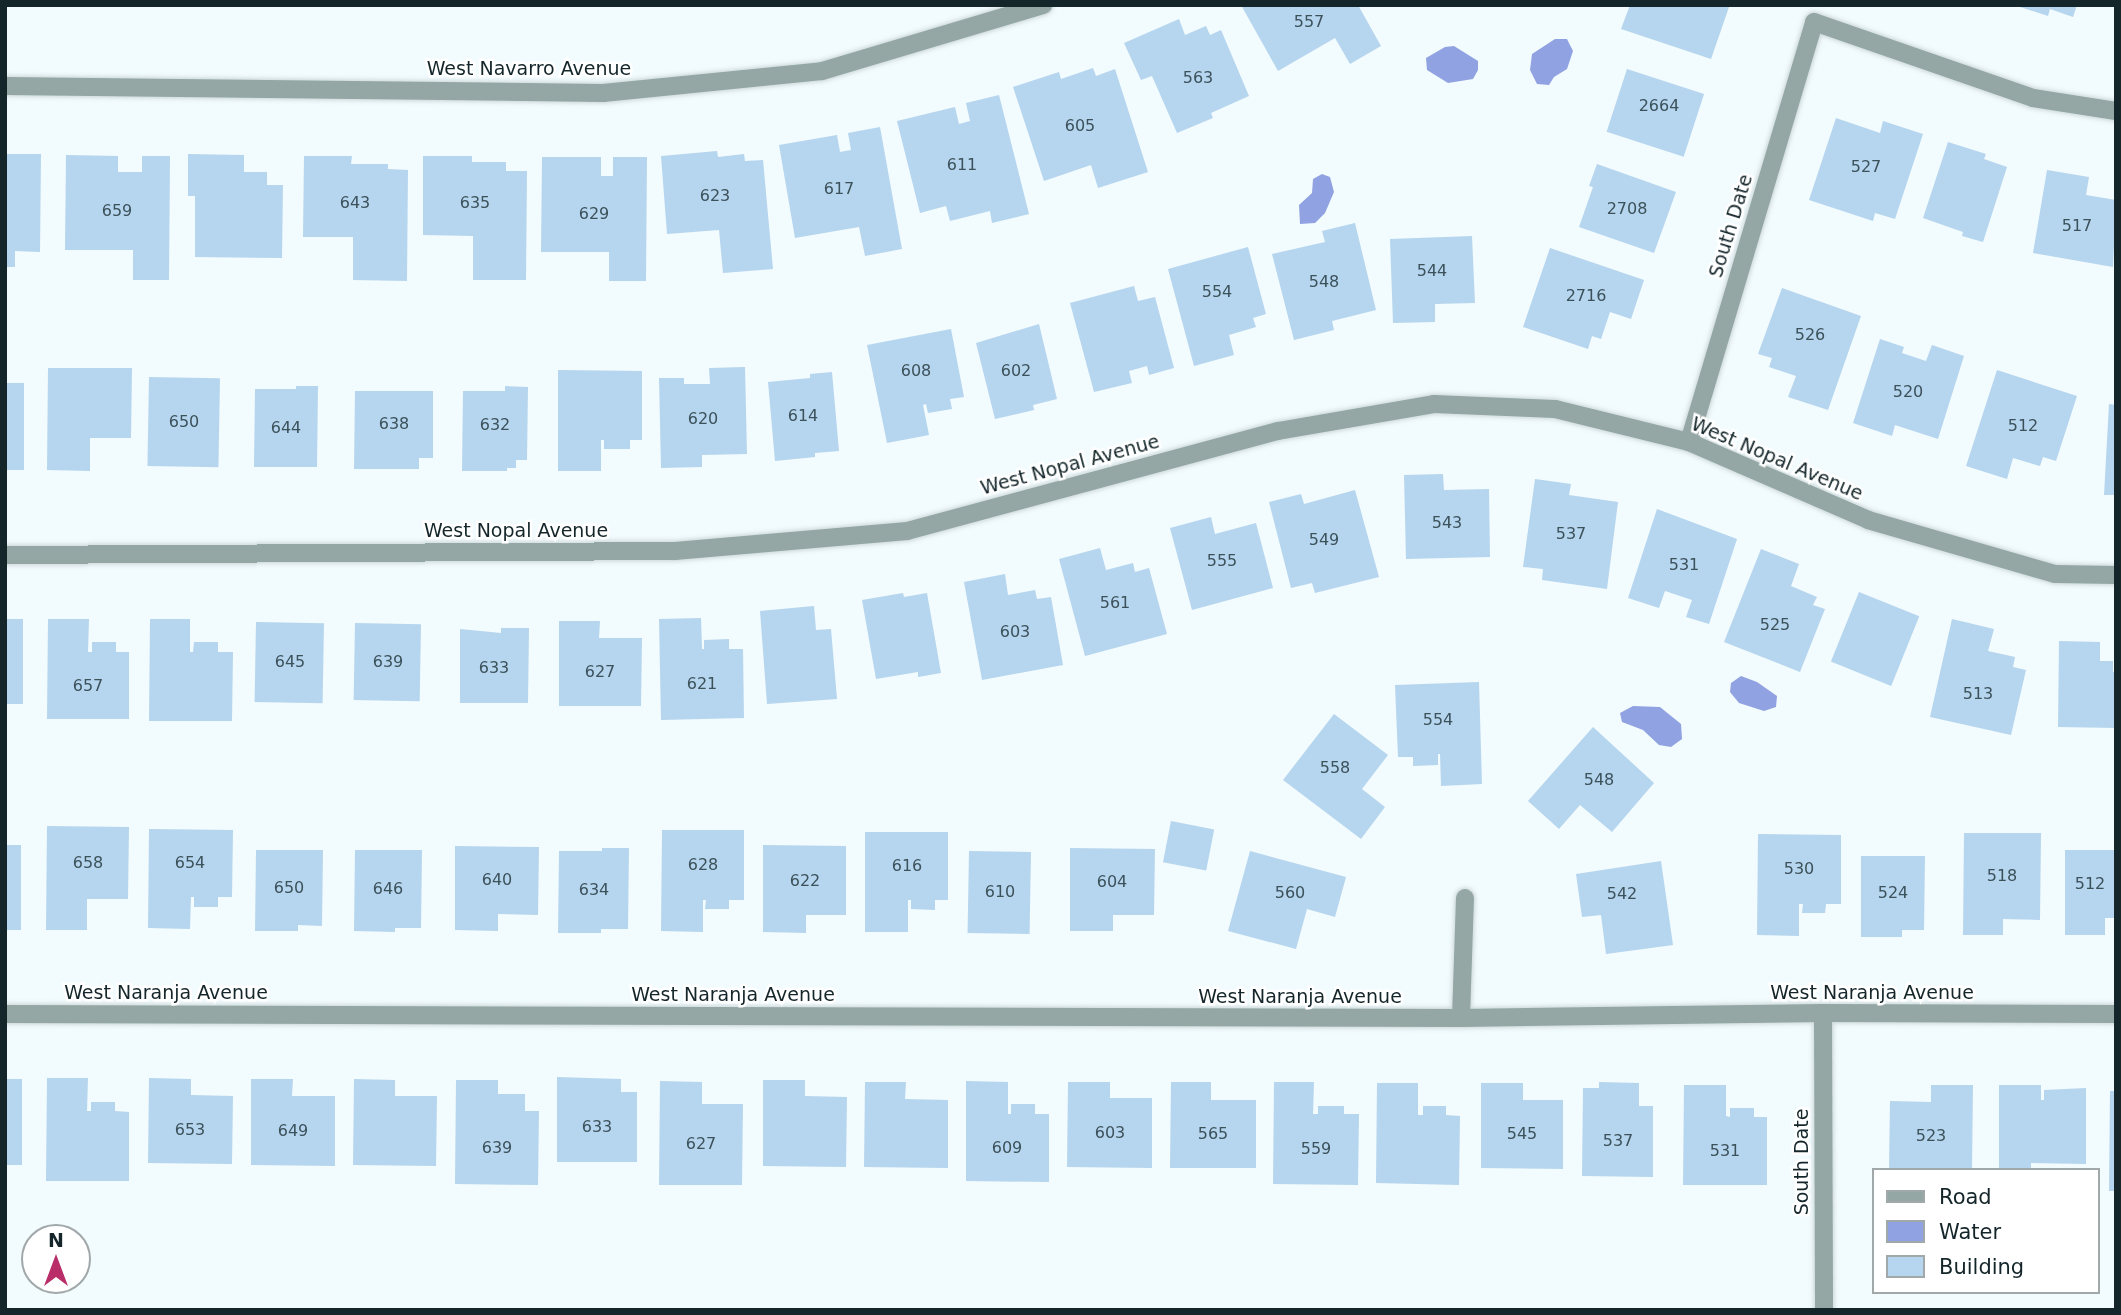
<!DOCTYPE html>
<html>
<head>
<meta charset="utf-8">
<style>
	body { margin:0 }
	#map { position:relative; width:2121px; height:1315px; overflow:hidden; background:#f2fbfd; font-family:"DejaVu Sans",sans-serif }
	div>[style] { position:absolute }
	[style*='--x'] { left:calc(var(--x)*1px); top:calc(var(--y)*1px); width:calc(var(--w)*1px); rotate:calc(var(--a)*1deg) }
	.water>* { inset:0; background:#90a2e1 }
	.building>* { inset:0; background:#b6d5ee; transform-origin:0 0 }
	.roads { filter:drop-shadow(0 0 2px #ced9db) drop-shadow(0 0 2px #ced9db) }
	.minor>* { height:18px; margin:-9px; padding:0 9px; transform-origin:9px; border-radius:9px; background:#94a7a4 }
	span { translate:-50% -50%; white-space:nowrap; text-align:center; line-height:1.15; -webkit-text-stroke:5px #fff; paint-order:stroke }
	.number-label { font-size:16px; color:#3c525b }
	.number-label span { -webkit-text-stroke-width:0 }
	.street-label { font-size:19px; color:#14262a }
	.frame { position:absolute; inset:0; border:7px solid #14262a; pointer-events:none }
	.legend { position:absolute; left:1872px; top:1168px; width:228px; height:126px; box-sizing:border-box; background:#fff; border:2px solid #a1a8aa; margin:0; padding:9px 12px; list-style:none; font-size:21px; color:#14262a }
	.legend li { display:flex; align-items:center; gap:14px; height:35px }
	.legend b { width:35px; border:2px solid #a1a8aa }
	.north { position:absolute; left:21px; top:1224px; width:70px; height:70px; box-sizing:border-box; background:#fff; border:2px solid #a1a8aa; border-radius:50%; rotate:0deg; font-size:19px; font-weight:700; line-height:28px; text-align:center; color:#14262a }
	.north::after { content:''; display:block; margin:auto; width:24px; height:32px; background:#b92e69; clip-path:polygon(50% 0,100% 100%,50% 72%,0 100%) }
</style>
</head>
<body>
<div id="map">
	<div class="water">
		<div style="clip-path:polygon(1555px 39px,1567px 39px,1573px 51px,1567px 69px,1554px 77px,1549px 85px,1537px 84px,1530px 70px,1532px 54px)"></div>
		<div style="clip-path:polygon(1454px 46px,1478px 61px,1478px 70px,1473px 79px,1448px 83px,1427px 70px,1426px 58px,1445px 47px)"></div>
		<div style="clip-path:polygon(1322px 174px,1330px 177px,1334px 192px,1325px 213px,1315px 223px,1300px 224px,1299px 205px,1312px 193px,1313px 179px)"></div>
		<div style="clip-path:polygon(1741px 676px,1757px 682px,1777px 696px,1776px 707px,1764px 711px,1739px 703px,1730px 692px,1731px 683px)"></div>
		<div style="clip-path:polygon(1633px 706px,1660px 707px,1681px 724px,1682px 739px,1671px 747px,1659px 745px,1643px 730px,1622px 722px,1620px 713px)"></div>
	</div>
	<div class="building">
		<div style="clip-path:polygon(1241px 5px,1358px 5px,1381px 46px,1350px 64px,1335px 38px,1278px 71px)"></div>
		<div style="clip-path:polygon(1630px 5px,1723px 5px,1729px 7px,1711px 59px,1621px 29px)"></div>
		<div style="clip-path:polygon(2077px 5px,2073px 17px,2050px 9px,2048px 16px,2017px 6px)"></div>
		<div style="clip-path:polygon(1179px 19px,1185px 35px,1206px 26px,1210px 35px,1221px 30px,1249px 96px,1211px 113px,1213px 118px,1177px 133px,1152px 76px,1141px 80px,1124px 43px)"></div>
		<div style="clip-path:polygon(1093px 68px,1096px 76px,1115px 69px,1148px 172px,1098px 188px,1091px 165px,1044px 181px,1013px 87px,1059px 72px,1061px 79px)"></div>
		<div style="left:1627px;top:69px;width:81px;height:66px;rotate:18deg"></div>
		<div style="clip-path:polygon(999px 95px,1029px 214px,992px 223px,990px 211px,950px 221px,946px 206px,920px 213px,897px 121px,955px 107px,959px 124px,970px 121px,966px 103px)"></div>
		<div style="clip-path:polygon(1836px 118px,1880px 133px,1883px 121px,1923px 134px,1895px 219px,1875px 213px,1873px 221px,1809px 200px)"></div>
		<div style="clip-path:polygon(880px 127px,902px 249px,865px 256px,859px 227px,795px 238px,779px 145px,837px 135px,840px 152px,851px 150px,848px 133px)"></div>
		<div style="clip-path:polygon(1948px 142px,1986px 154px,1984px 159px,2007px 167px,1983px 242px,1962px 236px,1963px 232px,1923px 218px)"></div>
		<div style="clip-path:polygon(717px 151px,718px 157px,744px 154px,745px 161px,763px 160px,773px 269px,723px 273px,719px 230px,667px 234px,661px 156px)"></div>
		<div style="clip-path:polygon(5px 154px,41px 154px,40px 252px,15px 251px,15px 267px,5px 267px)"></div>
		<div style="clip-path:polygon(188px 154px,244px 155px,244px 172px,267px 172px,267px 185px,283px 185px,282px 258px,195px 257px,195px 196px,188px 196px)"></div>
		<div style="clip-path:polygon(66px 155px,118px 156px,118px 172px,142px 172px,142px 156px,170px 156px,169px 280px,133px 280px,133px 250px,65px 250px)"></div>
		<div style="clip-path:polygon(304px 156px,352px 156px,351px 164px,388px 164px,388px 169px,408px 170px,407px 281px,353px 280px,353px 237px,303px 237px)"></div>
		<div style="clip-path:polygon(423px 156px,472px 156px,472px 162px,506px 162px,506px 171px,527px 171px,526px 280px,473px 280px,473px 236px,423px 235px)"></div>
		<div style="clip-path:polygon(542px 157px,601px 157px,601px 176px,613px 176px,613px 157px,647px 157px,646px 281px,609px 281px,609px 252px,541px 252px)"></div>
		<div style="clip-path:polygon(1597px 164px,1676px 192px,1654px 253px,1579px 227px,1593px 187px,1589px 186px)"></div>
		<div style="clip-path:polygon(2047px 170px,2089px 177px,2086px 195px,2116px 200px,2113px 267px,2033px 253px)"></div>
		<div style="clip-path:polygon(1355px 223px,1376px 310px,1332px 321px,1334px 330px,1294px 340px,1272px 254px,1325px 242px,1322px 231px)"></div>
		<div style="clip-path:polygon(1472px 236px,1475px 303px,1435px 304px,1435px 322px,1393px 323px,1390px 239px)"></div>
		<div style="clip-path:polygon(1248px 247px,1266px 314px,1253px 318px,1256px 327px,1229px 335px,1234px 355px,1194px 366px,1168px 269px)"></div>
		<div style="clip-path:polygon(1550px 248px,1644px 280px,1631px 319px,1610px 312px,1601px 339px,1592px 336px,1588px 349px,1523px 327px)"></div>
		<div style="clip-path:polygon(1134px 286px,1138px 301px,1155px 297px,1174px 368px,1149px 375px,1147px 366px,1129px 371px,1132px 383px,1094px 392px,1070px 303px)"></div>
		<div style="clip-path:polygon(1782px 288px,1861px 316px,1828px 410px,1788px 397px,1796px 376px,1769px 367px,1772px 358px,1758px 354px)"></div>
		<div style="clip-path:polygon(1039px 324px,1057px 399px,1033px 405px,1034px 410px,995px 419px,976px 343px)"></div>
		<div style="clip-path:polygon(951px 329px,964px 397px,950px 399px,952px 409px,928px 413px,926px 404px,923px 405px,929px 435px,887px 443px,867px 345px)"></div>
		<div style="clip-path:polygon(1880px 339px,1904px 347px,1902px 353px,1926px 361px,1932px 345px,1964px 356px,1938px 439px,1895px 425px,1892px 436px,1853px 423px)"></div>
		<div style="clip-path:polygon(745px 367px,747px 454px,702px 455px,702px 467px,661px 468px,659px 378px,684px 378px,684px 384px,710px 384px,709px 368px)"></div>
		<div style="clip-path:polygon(48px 368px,132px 368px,131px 438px,90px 438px,90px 471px,47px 470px)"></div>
		<div style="clip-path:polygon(558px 370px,642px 371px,642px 440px,630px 440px,630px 449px,604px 449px,604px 440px,601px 440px,601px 471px,558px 471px)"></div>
		<div style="clip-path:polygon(1997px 370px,2077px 396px,2056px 461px,2043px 457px,2040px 466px,2013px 458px,2007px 479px,1966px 466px)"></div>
		<div style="clip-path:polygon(832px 372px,839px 451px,815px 453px,815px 457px,775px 461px,768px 382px,810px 378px,810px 374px)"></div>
		<div style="left:149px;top:377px;width:71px;height:89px;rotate:1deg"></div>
		<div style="left:5px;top:383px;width:19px;height:87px"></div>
		<div style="clip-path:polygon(296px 386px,318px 386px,317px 467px,254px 467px,255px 389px,296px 389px)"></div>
		<div style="clip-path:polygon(505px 386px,528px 387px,527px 460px,516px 460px,516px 468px,507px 468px,507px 471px,462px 471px,463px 391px,505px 391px)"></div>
		<div style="clip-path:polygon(355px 391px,433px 391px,433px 458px,419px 458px,419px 469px,354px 469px)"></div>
		<div style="clip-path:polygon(2109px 404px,2116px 405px,2116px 495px,2104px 495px)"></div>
		<div style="clip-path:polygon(1443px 474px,1444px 490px,1489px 489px,1490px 557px,1406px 559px,1404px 475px)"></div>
		<div style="clip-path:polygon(1535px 479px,1571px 484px,1569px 495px,1618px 502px,1607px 589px,1542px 580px,1543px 569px,1523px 567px)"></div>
		<div style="clip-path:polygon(1355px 490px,1379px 577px,1315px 593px,1312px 583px,1291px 588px,1269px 502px,1301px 494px,1304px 504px)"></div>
		<div style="clip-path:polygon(1657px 509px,1737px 539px,1709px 624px,1686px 617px,1692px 600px,1665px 591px,1659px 608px,1628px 598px)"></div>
		<div style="clip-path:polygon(1211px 517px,1215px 534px,1256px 523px,1273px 588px,1192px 610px,1170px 528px)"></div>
		<div style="clip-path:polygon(1100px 548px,1106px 570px,1133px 563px,1135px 572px,1149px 568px,1167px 634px,1085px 656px,1059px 559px)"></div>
		<div style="clip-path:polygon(1761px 549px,1799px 564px,1791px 586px,1817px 597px,1813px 605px,1825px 609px,1800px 672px,1724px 642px)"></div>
		<div style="clip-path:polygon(1005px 574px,1008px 595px,1035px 590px,1037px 599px,1051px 597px,1063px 665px,982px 680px,964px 582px)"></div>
		<div style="left:1859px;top:592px;width:65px;height:75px;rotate:22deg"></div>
		<div style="clip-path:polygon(903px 593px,904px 597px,927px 593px,941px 673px,918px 677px,918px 672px,876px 679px,862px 600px)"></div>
		<div style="clip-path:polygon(814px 606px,816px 630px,831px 629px,837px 699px,767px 704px,760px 611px)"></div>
		<div style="clip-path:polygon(701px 618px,702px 649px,704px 649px,704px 640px,729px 639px,729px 649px,743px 649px,744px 718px,661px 720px,659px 619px)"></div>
		<div style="left:5px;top:619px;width:18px;height:85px"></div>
		<div style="clip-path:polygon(48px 619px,89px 619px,88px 652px,92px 652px,92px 642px,116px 642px,116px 652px,129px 652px,129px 719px,47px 719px)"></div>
		<div style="clip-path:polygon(150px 619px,190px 619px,190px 652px,193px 652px,194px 642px,218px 642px,218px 652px,233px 652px,232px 721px,149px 721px)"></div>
		<div style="clip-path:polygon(1952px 619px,1994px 629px,1988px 651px,2015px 657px,2013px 667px,2026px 670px,2011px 735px,1930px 717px)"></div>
		<div style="clip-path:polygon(559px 621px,600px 621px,599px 638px,642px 638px,641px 706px,559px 706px)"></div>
		<div style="left:256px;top:622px;width:68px;height:80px;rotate:1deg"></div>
		<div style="left:355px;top:623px;width:66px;height:77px;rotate:1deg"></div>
		<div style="clip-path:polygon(501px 628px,529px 628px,528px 703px,460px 703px,460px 629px,501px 633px)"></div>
		<div style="clip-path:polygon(2059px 641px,2100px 642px,2100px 661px,2113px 661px,2113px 672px,2116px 672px,2116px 728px,2058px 727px)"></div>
		<div style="clip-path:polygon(1479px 682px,1482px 784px,1441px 786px,1440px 754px,1438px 754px,1438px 765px,1413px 766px,1413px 757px,1398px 757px,1395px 685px)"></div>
		<div style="clip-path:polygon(1334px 714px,1388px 755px,1362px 789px,1385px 807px,1361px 839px,1283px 780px)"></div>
		<div style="clip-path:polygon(1593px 727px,1654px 783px,1612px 832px,1580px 805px,1559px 829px,1528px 801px)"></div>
		<div style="left:1171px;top:821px;width:44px;height:42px;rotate:11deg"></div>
		<div style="clip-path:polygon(47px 826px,129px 827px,128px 899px,87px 899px,87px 930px,46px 930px)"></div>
		<div style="clip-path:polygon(149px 829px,233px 830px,232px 897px,218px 897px,218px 907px,194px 907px,194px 897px,191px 897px,190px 929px,148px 928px)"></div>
		<div style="clip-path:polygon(662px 830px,744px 830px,744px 900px,729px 900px,729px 909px,705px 909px,706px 900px,703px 900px,703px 932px,661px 931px)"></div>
		<div style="clip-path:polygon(865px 832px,948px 832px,948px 900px,935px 900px,935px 910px,911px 909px,911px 900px,908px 900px,908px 932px,865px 932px)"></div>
		<div style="clip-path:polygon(1964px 833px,2041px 833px,2040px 920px,2003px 919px,2003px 935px,1963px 935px)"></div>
		<div style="clip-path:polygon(1758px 834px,1841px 835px,1841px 904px,1826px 904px,1825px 913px,1802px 913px,1803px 904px,1799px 904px,1799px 936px,1757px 935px)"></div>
		<div style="left:5px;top:845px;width:16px;height:85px"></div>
		<div style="clip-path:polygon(763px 845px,846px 846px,846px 915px,806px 915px,806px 933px,763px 932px)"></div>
		<div style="clip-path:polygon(455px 846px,539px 847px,538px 915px,498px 914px,498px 931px,455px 930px)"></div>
		<div style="clip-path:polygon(602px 848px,629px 848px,628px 929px,601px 929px,601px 933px,558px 933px,559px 851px,602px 851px)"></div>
		<div style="clip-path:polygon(1070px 848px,1155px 849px,1154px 915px,1113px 915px,1113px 931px,1070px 931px)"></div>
		<div style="clip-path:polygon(256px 850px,323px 850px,322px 926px,298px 925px,298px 931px,255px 931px)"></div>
		<div style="clip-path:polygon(355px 850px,422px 850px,421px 928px,395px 928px,395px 932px,354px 931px)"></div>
		<div style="clip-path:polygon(2065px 850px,2116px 850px,2116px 918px,2105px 918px,2105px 935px,2065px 935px)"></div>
		<div style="left:969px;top:851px;width:62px;height:82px;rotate:1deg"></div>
		<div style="clip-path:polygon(1250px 851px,1346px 877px,1335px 917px,1307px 909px,1296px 949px,1228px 931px)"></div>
		<div style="clip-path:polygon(1861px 856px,1925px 856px,1924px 930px,1902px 930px,1902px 937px,1861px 937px)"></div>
		<div style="clip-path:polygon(1661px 861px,1673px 945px,1606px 954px,1601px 915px,1582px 917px,1576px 874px)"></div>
		<div style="clip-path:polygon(557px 1077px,621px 1079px,621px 1092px,637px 1092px,637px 1162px,557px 1162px)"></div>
		<div style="clip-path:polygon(47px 1078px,88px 1078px,87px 1111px,91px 1111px,91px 1102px,115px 1102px,115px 1111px,129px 1112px,129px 1181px,46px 1181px)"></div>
		<div style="clip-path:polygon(149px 1078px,191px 1079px,191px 1095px,233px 1096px,232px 1164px,148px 1163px)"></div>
		<div style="left:5px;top:1079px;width:17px;height:86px"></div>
		<div style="clip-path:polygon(251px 1079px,293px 1079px,292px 1096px,335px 1096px,335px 1166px,251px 1165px)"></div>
		<div style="clip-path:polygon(354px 1079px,395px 1080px,395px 1096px,437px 1096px,436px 1166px,353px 1165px)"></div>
		<div style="clip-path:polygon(456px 1080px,498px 1080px,498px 1094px,525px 1094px,525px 1111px,539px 1111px,538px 1185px,455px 1184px)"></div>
		<div style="clip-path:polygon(763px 1080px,805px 1080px,805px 1096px,847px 1097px,846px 1167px,763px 1166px)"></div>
		<div style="clip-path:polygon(660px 1081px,702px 1082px,702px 1104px,743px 1104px,742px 1185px,659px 1185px)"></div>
		<div style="clip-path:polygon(966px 1081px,1008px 1082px,1008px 1114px,1011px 1114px,1011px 1104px,1035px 1104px,1035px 1114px,1049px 1114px,1049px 1182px,966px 1181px)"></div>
		<div style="clip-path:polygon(865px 1082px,906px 1082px,905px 1099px,948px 1100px,948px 1168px,864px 1167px)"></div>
		<div style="clip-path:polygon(1068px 1082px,1110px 1082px,1110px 1098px,1152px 1098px,1152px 1168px,1067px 1167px)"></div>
		<div style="clip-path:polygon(1171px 1082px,1211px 1082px,1211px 1100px,1256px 1100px,1256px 1168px,1170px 1168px)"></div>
		<div style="clip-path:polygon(1274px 1082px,1314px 1082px,1313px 1114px,1318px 1114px,1318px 1106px,1344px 1106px,1344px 1114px,1359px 1114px,1358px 1185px,1273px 1184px)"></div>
		<div style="clip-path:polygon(1599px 1082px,1639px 1083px,1639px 1106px,1653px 1106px,1653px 1177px,1582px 1176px,1583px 1088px,1599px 1088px)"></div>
		<div style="clip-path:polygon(1377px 1083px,1418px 1083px,1418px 1115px,1423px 1115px,1423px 1106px,1446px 1106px,1446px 1115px,1460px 1116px,1459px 1185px,1376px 1183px)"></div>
		<div style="clip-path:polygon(1481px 1083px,1523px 1083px,1523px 1100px,1563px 1100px,1563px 1169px,1481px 1168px)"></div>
		<div style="clip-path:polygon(1684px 1085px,1726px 1085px,1726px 1116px,1730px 1117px,1730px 1108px,1754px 1108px,1754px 1117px,1767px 1117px,1767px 1185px,1683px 1185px)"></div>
		<div style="clip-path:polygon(1931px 1085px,1973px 1085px,1972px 1170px,1889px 1170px,1890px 1101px,1931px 1102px)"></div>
		<div style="clip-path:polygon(1999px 1085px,2041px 1085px,2041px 1100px,2044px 1100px,2044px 1090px,2086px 1088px,2086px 1164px,2031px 1163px,2031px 1170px,1999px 1170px)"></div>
		<div style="clip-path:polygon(2110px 1091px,2116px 1091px,2116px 1191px,2109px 1191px)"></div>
	</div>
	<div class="roads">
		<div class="minor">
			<div style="--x:5;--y:86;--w:598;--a:0.67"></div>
			<div style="--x:603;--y:93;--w:220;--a:-5.7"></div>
			<div style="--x:822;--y:71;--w:231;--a:-16.6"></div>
			<div style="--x:1689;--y:442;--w:438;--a:-73.4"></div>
			<div style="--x:1814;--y:22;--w:232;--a:19.1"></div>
			<div style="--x:2033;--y:98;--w:84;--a:8.9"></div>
			<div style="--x:5;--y:555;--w:670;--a:-0.34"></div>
			<div style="--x:675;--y:551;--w:233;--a:-4.9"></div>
			<div style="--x:907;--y:531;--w:384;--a:-15.1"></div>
			<div style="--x:1278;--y:431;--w:158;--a:-9.8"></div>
			<div style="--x:1434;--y:404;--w:121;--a:2.4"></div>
			<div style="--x:1555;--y:409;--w:138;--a:13.8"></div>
			<div style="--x:1689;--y:442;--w:195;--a:23.5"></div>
			<div style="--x:1868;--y:520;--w:195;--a:16.1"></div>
			<div style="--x:2055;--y:574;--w:61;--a:0.9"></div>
			<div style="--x:1823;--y:1013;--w:297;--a:89.8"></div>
			<div style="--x:5;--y:1014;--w:1456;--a:0.16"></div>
			<div style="--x:1461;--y:1018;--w:362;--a:-0.8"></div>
			<div style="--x:1823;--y:1013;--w:293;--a:0.2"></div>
			<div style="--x:1461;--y:1018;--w:120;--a:-88.1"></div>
		</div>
	</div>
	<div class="number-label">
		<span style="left:1309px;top:22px">557</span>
		<span style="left:1198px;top:78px">563</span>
		<span style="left:1659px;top:106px">2664</span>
		<span style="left:1080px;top:126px">605</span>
		<span style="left:962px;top:165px">611</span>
		<span style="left:1866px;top:167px">527</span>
		<span style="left:839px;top:189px">617</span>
		<span style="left:715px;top:196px">623</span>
		<span style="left:355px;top:203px">643</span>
		<span style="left:475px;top:203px">635</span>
		<span style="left:1627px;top:209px">2708</span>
		<span style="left:117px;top:211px">659</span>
		<span style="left:594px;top:214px">629</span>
		<span style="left:2077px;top:226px">517</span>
		<span style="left:1432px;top:271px">544</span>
		<span style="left:1324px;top:282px">548</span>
		<span style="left:1217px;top:292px">554</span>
		<span style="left:1586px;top:296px">2716</span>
		<span style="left:1810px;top:335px">526</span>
		<span style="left:916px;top:371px">608</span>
		<span style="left:1016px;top:371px">602</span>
		<span style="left:1908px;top:392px">520</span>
		<span style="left:803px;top:416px">614</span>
		<span style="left:703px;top:419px">620</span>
		<span style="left:184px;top:422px">650</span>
		<span style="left:394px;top:424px">638</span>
		<span style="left:495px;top:425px">632</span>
		<span style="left:2023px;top:426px">512</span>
		<span style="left:286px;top:428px">644</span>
		<span style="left:1447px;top:523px">543</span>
		<span style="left:1571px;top:534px">537</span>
		<span style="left:1324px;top:540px">549</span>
		<span style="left:1222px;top:561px">555</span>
		<span style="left:1684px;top:565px">531</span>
		<span style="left:1115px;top:603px">561</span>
		<span style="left:1775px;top:625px">525</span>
		<span style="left:1015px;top:632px">603</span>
		<span style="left:290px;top:662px">645</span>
		<span style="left:388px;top:662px">639</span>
		<span style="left:494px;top:668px">633</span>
		<span style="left:600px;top:672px">627</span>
		<span style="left:702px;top:684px">621</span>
		<span style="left:88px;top:686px">657</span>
		<span style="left:1978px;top:694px">513</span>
		<span style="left:1438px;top:720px">554</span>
		<span style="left:1335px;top:768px">558</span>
		<span style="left:1599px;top:780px">548</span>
		<span style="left:88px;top:863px">658</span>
		<span style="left:190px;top:863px">654</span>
		<span style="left:703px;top:865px">628</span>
		<span style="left:907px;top:866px">616</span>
		<span style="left:1799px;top:869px">530</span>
		<span style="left:2002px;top:876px">518</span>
		<span style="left:497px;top:880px">640</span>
		<span style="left:805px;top:881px">622</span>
		<span style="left:1112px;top:882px">604</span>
		<span style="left:2090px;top:884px">512</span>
		<span style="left:289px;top:888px">650</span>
		<span style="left:388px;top:889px">646</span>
		<span style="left:594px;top:890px">634</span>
		<span style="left:1000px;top:892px">610</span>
		<span style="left:1290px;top:893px">560</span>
		<span style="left:1893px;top:893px">524</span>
		<span style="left:1622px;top:894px">542</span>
		<span style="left:597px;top:1127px">633</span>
		<span style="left:190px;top:1130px">653</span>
		<span style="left:293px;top:1131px">649</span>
		<span style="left:1110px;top:1133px">603</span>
		<span style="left:1213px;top:1134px">565</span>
		<span style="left:1522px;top:1134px">545</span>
		<span style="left:1931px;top:1136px">523</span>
		<span style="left:1618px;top:1141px">537</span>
		<span style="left:701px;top:1144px">627</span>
		<span style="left:497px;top:1148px">639</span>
		<span style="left:1007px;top:1148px">609</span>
		<span style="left:1316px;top:1149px">559</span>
		<span style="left:1725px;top:1151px">531</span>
	</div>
	<div class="street-label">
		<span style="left:529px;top:69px">West Navarro Avenue</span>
		<span style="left:1731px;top:226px;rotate:-73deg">South Date</span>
		<span style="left:1777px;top:459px;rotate:23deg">West Nopal Avenue</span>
		<span style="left:1070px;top:465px;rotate:-15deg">West Nopal Avenue</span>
		<span style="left:516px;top:531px">West Nopal Avenue</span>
		<span style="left:166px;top:993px">West Naranja Avenue</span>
		<span style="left:1872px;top:993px">West Naranja Avenue</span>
		<span style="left:733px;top:995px">West Naranja Avenue</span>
		<span style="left:1300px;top:997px">West Naranja Avenue</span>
		<span style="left:1802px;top:1162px;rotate:-90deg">South Date</span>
	</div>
	<div class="frame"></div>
	<ul class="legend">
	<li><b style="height:9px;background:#94a7a4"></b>Road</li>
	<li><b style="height:19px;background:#90a2e1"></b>Water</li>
	<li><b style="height:19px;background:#b6d5ee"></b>Building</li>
	</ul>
	<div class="north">N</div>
</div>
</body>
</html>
